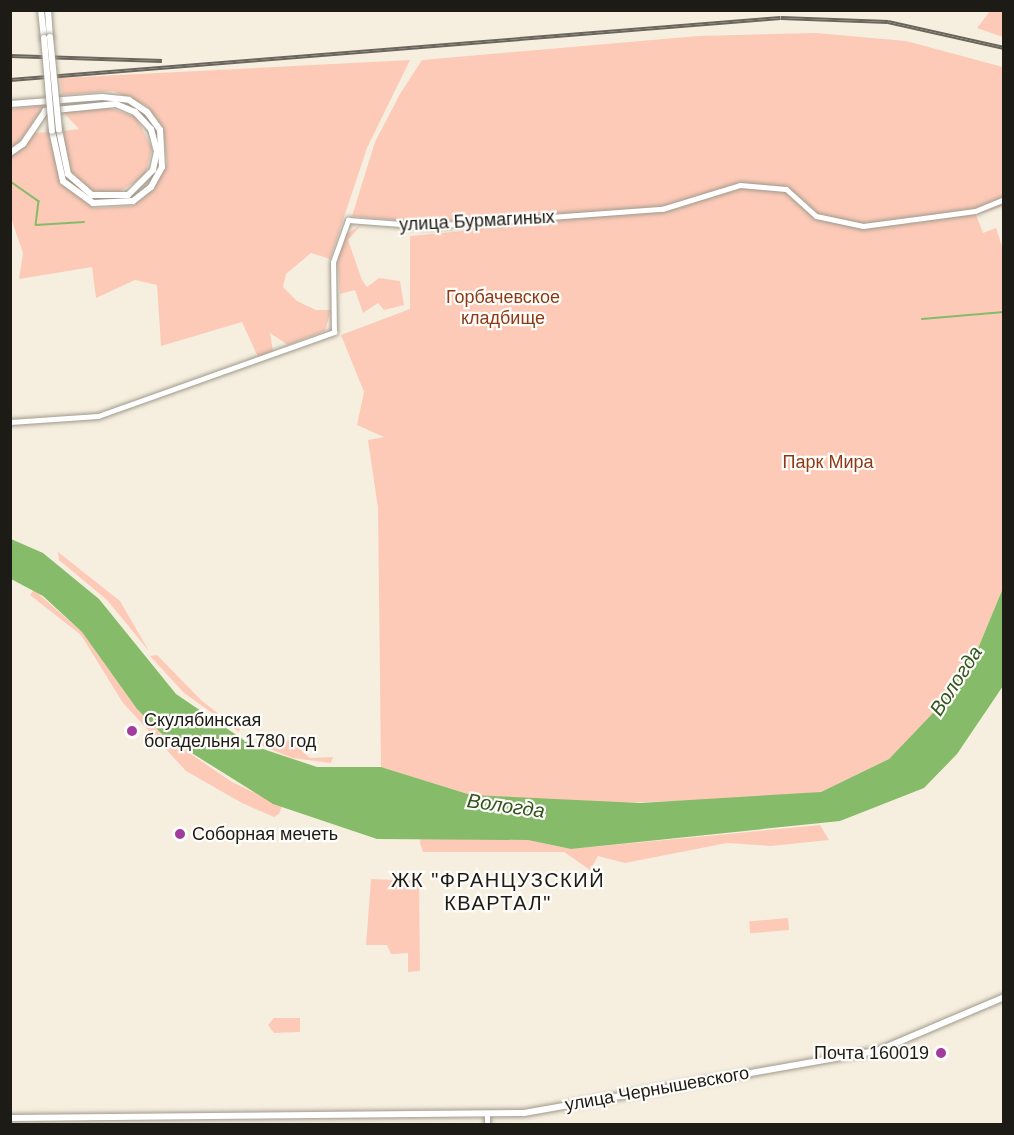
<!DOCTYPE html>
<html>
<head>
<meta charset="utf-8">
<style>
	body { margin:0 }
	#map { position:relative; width:1014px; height:1135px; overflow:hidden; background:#f6efe0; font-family:Helvetica,sans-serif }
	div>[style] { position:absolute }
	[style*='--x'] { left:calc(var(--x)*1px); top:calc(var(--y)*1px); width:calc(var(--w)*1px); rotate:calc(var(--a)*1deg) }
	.green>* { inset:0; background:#fdcab8; transform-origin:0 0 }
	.water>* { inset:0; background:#86bb69 }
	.stream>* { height:1.5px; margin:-0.75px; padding:0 0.75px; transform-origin:0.75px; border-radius:0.75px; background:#86bb69 }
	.roads { filter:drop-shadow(0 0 2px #9f998b) drop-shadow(0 0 2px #9f998b) }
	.tertiary>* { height:5px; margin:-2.5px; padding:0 2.5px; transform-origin:2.5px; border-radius:2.5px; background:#fff }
	.secondary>* { height:6px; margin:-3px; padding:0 3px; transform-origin:3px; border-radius:3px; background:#fff }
	.rail>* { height:4px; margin-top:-2px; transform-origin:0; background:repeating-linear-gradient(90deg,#fefdfa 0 4.5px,#6a665d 0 9px); box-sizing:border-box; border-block:2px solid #6a665d }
	.bridges { filter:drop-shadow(0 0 2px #9f998b) drop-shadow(0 0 2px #9f998b) }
	.secondary-bridge>* { height:6px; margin:-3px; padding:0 3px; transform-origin:3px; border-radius:3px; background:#fff }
	.dots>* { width:16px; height:16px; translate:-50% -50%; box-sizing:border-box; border:3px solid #fefdfa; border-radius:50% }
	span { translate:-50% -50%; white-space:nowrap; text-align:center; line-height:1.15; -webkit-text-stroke:4.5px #fefdfa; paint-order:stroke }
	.street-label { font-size:18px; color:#1d1b16 }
	.park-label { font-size:18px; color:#8d3916 }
	.poi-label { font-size:18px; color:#1d1b16 }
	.left { translate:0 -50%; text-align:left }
	.right { translate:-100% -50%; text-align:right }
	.water-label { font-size:20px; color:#32551d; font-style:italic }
	.neighbourhood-label { font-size:20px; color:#1d1b16; letter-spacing:1.5px }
	.frame { position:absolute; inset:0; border:12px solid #1d1b16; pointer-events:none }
</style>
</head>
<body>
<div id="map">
	<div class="green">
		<div style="clip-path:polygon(990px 11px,1003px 11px,1003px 37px,977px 28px)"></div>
		<div style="clip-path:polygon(816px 33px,906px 41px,1003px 67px,1003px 206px,976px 215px,983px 233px,996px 228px,1003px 249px,1003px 588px,979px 646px,932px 714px,889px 759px,821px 792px,798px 797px,586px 804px,471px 795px,381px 767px,378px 508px,368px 440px,384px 437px,357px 425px,364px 392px,341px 335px,410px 309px,410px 236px,464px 231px,458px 220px,423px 223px,352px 216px,375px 142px,400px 94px,422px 60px,698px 36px)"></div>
		<div style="clip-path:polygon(410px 60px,367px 148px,330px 259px,311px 253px,286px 274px,283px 287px,297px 301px,316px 310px,331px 310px,325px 331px,288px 345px,270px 333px,273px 351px,258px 357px,242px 322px,161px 346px,157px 285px,135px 280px,96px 298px,92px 267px,19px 279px,23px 253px,11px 218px,10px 157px,35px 133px,49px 132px,61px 184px,95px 208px,133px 206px,154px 189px,167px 164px,163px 128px,147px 106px,113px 91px,62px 95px,60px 78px)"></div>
		<div style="clip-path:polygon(45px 105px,21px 140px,11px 149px,11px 109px)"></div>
		<div style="clip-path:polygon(109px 108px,136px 117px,152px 148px,145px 176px,115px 194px,89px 190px,72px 175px,64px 140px,64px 131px,79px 129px,63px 112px)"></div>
		<div style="clip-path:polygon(361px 225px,348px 240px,362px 280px,367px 287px,379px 278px,400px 281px,404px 305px,384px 310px,378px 303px,363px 313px,355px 290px,340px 294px,337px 255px,345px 235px)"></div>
		<div style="clip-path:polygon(58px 552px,120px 601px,149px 651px,107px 600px,59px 560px)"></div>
		<div style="clip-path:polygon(34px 590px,82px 632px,137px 709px,163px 735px,232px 782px,282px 806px,279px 814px,274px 817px,242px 803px,186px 771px,123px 703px,81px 635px,30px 595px)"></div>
		<div style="clip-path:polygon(157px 655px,201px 700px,225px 719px,241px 723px,239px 732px,184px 693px,150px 656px)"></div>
		<div style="clip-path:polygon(261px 735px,278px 744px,289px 740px,310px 758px,333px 757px,331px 763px,292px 758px,256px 743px)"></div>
		<div style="clip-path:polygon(820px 825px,829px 840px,771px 846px,727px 843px,625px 863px,598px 856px,590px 870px,564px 852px,423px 852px,420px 843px,421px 836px,528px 840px,571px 849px)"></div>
		<div style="clip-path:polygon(371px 879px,419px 881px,420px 971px,408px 972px,408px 953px,391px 954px,387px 945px,366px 945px)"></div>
		<div style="left:788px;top:918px;width:12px;height:39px;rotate:85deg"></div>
		<div style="clip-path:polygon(274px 1018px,300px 1018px,300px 1032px,274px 1033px,268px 1025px)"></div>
	</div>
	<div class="water">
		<div style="clip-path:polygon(11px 539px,43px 553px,99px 599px,176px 694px,251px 745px,317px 767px,381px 767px,471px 795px,640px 803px,821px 792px,889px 759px,932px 714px,979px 646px,1003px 588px,1003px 686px,957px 754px,924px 788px,840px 821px,571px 849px,528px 840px,377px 839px,273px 804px,163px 735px,137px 709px,82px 632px,43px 596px,11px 579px)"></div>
	</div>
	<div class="stream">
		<div style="--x:10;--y:181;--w:35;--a:35"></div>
		<div style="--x:39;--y:201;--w:24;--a:97"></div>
		<div style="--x:36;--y:225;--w:48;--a:-3.6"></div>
		<div style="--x:922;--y:319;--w:82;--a:-4.9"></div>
	</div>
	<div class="roads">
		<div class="tertiary">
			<div style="--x:10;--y:422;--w:88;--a:-3.9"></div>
			<div style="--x:98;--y:416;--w:251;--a:-19.6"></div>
			<div style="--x:334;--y:332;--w:70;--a:-90.8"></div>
			<div style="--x:333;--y:262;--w:45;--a:-70.3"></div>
			<div style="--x:348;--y:220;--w:80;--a:4.3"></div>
			<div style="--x:428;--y:226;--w:235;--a:-4.2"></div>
			<div style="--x:662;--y:209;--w:82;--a:-17.1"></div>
			<div style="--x:740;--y:185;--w:46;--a:5"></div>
			<div style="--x:786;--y:189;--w:40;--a:42"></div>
			<div style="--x:816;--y:216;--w:48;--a:12"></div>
			<div style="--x:863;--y:226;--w:113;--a:-7.6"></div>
			<div style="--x:975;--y:211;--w:31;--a:-22"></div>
			<div style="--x:487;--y:1115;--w:9;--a:90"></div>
		</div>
		<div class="secondary">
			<div style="--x:41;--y:10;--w:28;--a:84"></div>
			<div style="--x:48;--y:10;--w:27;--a:86"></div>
			<div style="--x:10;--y:104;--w:92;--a:-4.4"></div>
			<div style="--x:102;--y:97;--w:27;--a:6"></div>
			<div style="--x:129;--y:100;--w:22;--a:34"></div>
			<div style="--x:147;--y:112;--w:22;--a:54"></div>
			<div style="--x:160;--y:130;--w:37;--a:87"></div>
			<div style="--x:162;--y:167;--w:23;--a:119"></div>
			<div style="--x:151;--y:187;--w:23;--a:142"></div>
			<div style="--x:133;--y:201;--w:40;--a:177.1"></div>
			<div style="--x:93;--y:203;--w:37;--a:-144"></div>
			<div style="--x:63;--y:181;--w:51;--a:-102.4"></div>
			<div style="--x:10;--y:153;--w:16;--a:-35"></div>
			<div style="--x:23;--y:144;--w:40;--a:-56"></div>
			<div style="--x:45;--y:111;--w:71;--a:-5.6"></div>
			<div style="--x:116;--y:104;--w:21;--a:23"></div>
			<div style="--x:135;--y:112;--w:23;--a:47"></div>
			<div style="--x:151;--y:129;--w:23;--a:75"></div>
			<div style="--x:157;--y:151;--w:19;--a:102"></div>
			<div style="--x:153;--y:170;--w:35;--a:135"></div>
			<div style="--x:128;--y:195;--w:36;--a:180"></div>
			<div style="--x:92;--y:195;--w:32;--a:-139"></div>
			<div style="--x:68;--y:174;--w:45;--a:-101.6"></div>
			<div style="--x:10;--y:1118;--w:514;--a:-0.56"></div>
			<div style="--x:524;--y:1113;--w:358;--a:-10"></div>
			<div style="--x:877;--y:1051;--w:138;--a:-23"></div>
		</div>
	</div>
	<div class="rail">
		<div style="--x:10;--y:56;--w:152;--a:1.9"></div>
		<div style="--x:10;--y:80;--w:773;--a:-4.6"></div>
		<div style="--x:781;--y:18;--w:107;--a:2.1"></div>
		<div style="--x:888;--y:22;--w:119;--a:12.6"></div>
	</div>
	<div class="bridges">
		<div class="secondary-bridge">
			<div style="--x:50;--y:37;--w:93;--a:84.5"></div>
			<div style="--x:44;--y:38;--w:93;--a:85.1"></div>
		</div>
	</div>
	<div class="dots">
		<div style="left:132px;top:731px;background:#a23b9d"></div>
		<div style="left:180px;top:834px;background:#a23b9d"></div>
		<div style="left:941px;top:1053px;background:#a23b9d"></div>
	</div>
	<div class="street-label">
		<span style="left:477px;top:221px;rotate:-3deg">улица Бурмагиных</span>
		<span style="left:657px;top:1089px;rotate:-10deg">улица Чернышевского</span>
	</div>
	<div class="park-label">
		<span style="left:503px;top:308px">Горбачевское<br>кладбище</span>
		<span style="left:828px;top:462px">Парк Мира</span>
	</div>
	<div class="poi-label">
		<span class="left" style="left:144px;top:731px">Скулябинская<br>богадельня 1780 год</span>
		<span class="left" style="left:192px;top:834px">Соборная мечеть</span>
		<span class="right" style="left:929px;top:1053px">Почта 160019</span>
	</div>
	<div class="water-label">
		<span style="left:956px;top:681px;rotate:-57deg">Вологда</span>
		<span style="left:506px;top:806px;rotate:8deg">Вологда</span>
	</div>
	<div class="neighbourhood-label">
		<span style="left:498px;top:892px">ЖК "ФРАНЦУЗСКИЙ<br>КВАРТАЛ"</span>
	</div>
	<div class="frame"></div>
</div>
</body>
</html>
